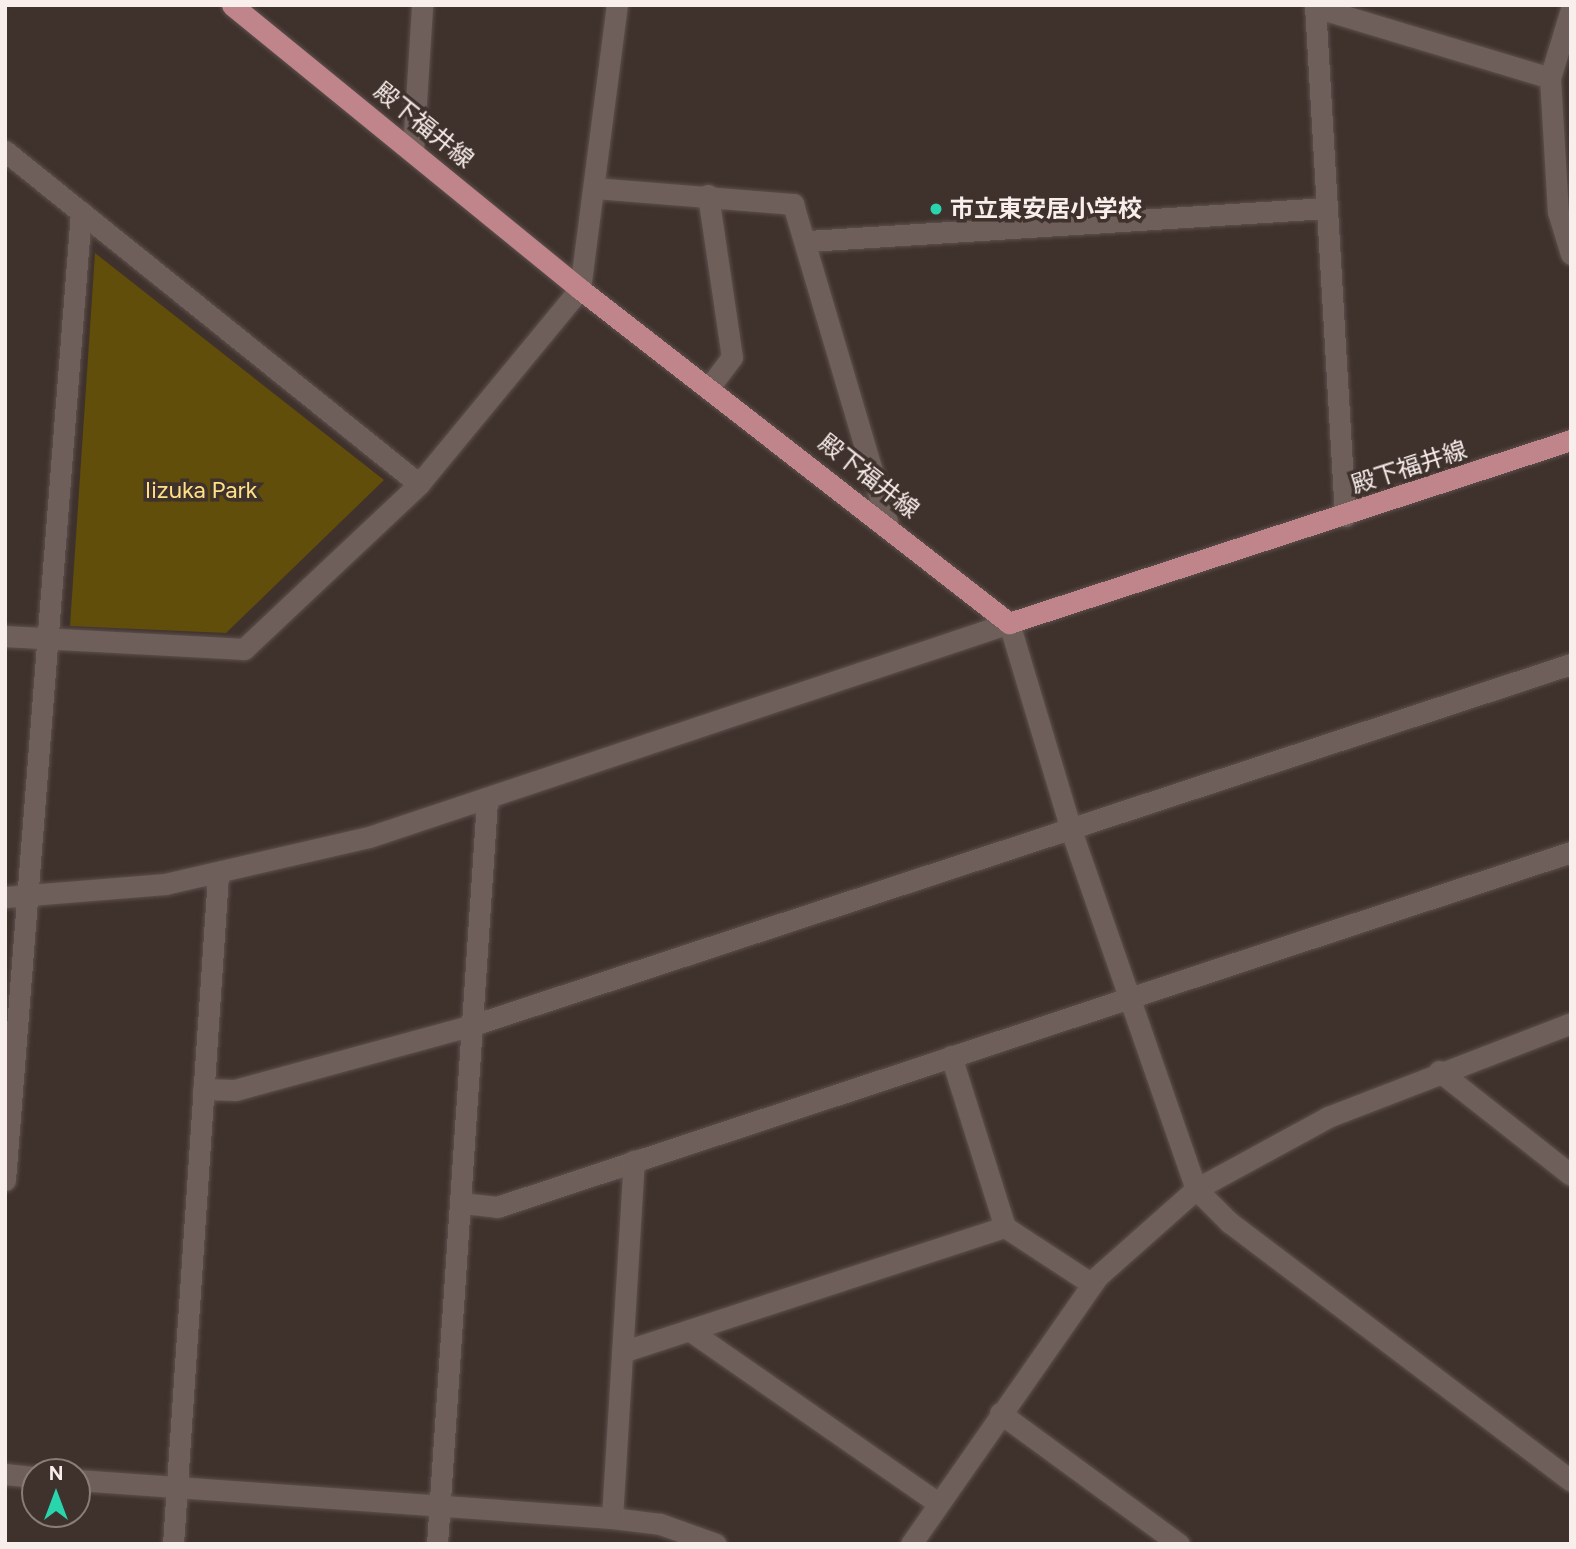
<!DOCTYPE html>
<html>
<head>
<meta charset="utf-8">
<style>
	body { margin:0 }
	#map { position:relative; width:1576px; height:1549px; overflow:hidden; background:#3f312c; font-family:Figtree,"Noto Sans JP",sans-serif }
	div>[style] { position:absolute }
	[style*='--x'] { left:calc(var(--x)*1px); top:calc(var(--y)*1px); width:calc(var(--w)*1px); rotate:calc(var(--a)*1deg) }
	.green>* { inset:0; background:#624e0b }
	.roads { filter:drop-shadow(0 0 2px #5d504d) drop-shadow(0 0 2px #5d504d) }
	.minor>* { height:21px; margin:-10.5px; padding:0 10.5px; transform-origin:10.5px; border-radius:10.5px; background:#6f5f5a }
	.major>* { height:21px; margin:-10.5px; padding:0 10.5px; transform-origin:10.5px; border-radius:10.5px; background:#c0858b }
	.dots>* { width:19px; height:19px; translate:-50% -50%; box-sizing:border-box; border:4px solid #3f312c; border-radius:50% }
	span { translate:-50% -50%; white-space:nowrap; text-align:center; line-height:1.15; -webkit-text-stroke:7px #3f312c; paint-order:stroke }
	.street-label { font-size:24px; color:#f8eeeb }
	.poi-label { font-size:24px; color:#f8eeeb; font-weight:700 }
	.left { translate:0 -50%; text-align:left }
	.park-label { font-size:24px; color:#fee086 }
	.frame { position:absolute; inset:0; border:7px solid #f8eeeb; pointer-events:none }
	.north { position:absolute; left:21px; top:1458px; width:70px; height:70px; box-sizing:border-box; background:#3f312c; border:2px solid #897d78; border-radius:50%; rotate:0deg; font-size:19px; font-weight:700; line-height:28px; text-align:center; color:#f8eeeb }
	.north::after { content:''; display:block; margin:auto; width:24px; height:32px; background:#28d5ad; clip-path:polygon(50% 0,100% 100%,50% 72%,0 100%) }
</style>
</head>
<body>
<div id="map">
	<div class="green">
		<div style="clip-path:polygon(95px 253px,384px 480px,226px 633px,70px 626px)"></div>
	</div>
	<div class="roads">
		<div class="minor">
			<div style="--x:1315;--y:5;--w:512;--a:86.64"></div>
			<div style="--x:1315;--y:7;--w:245;--a:16.8"></div>
			<div style="--x:1571;--y:9;--w:72;--a:106.9"></div>
			<div style="--x:1550;--y:78;--w:134;--a:86.6"></div>
			<div style="--x:1558;--y:212;--w:44;--a:72.8"></div>
			<div style="--x:413;--y:150;--w:145;--a:-86.4"></div>
			<div style="--x:5;--y:151;--w:531;--a:38.81"></div>
			<div style="--x:594;--y:188;--w:200;--a:4.6"></div>
			<div style="--x:793;--y:204;--w:332;--a:73.5"></div>
			<div style="--x:708;--y:195;--w:164;--a:81.6"></div>
			<div style="--x:732;--y:357;--w:38;--a:127"></div>
			<div style="--x:808;--y:241;--w:520;--a:-3.64"></div>
			<div style="--x:5;--y:636;--w:239;--a:3.1"></div>
			<div style="--x:244;--y:649;--w:241;--a:-43.3"></div>
			<div style="--x:419;--y:484;--w:253;--a:-50.5"></div>
			<div style="--x:580;--y:289;--w:286;--a:-82.6"></div>
			<div style="--x:5;--y:897;--w:161;--a:-4.6"></div>
			<div style="--x:165;--y:884;--w:209;--a:-13"></div>
			<div style="--x:369;--y:837;--w:675;--a:-18.49"></div>
			<div style="--x:1009;--y:623;--w:219;--a:73.3"></div>
			<div style="--x:1072;--y:833;--w:377;--a:70.8"></div>
			<div style="--x:1196;--y:1189;--w:47;--a:45"></div>
			<div style="--x:1229;--y:1222;--w:429;--a:37.1"></div>
			<div style="--x:951;--y:1056;--w:179;--a:72.5"></div>
			<div style="--x:1005;--y:1227;--w:104;--a:33.2"></div>
			<div style="--x:1439;--y:1071;--w:168;--a:38.2"></div>
			<div style="--x:203;--y:1089;--w:32;--a:2"></div>
			<div style="--x:235;--y:1090;--w:247;--a:-15.3"></div>
			<div style="--x:473;--y:1025;--w:1156;--a:-18.2"></div>
			<div style="--x:5;--y:1180;--w:971;--a:-85.51"></div>
			<div style="--x:461;--y:1203;--w:36;--a:6"></div>
			<div style="--x:497;--y:1207;--w:1131;--a:-18.29"></div>
			<div style="--x:689;--y:1330;--w:303;--a:34.8"></div>
			<div style="--x:622;--y:1352;--w:403;--a:-18.1"></div>
			<div style="--x:1000;--y:1413;--w:222;--a:36.2"></div>
			<div style="--x:5;--y:1474;--w:30;--a:6"></div>
			<div style="--x:77;--y:1480;--w:536;--a:4.06"></div>
			<div style="--x:612;--y:1518;--w:48;--a:7.1"></div>
			<div style="--x:660;--y:1524;--w:59;--a:19.7"></div>
			<div style="--x:612;--y:1518;--w:358;--a:-86.5"></div>
			<div style="--x:173;--y:1544;--w:671;--a:-86.15"></div>
			<div style="--x:437;--y:1544;--w:745;--a:-86.15"></div>
			<div style="--x:911;--y:1544;--w:325;--a:-55.1"></div>
			<div style="--x:1097;--y:1277;--w:132;--a:-41.6"></div>
			<div style="--x:1196;--y:1189;--w:150;--a:-28.6"></div>
			<div style="--x:1328;--y:1117;--w:261;--a:-21.1"></div>
		</div>
		<div class="major">
			<div style="--x:232;--y:5;--w:449;--a:39.2"></div>
			<div style="--x:580;--y:289;--w:544;--a:37.9"></div>
			<div style="--x:1009;--y:623;--w:591;--a:-18.04"></div>
		</div>
	</div>
	<div class="dots">
		<div style="left:936px;top:209px;background:#28d5ad"></div>
	</div>
	<div class="street-label">
		<span style="left:424px;top:125px;rotate:39deg">殿下福井線</span>
		<span style="left:1409px;top:467px;rotate:-18deg">殿下福井線</span>
		<span style="left:869px;top:476px;rotate:38deg">殿下福井線</span>
	</div>
	<div class="poi-label">
		<span class="left" style="left:950px;top:209px">市立東安居小学校</span>
	</div>
	<div class="park-label">
		<span style="left:201px;top:490px">Iizuka Park</span>
	</div>
	<div class="frame"></div>
	<div class="north">N</div>
</div>
</body>
</html>
